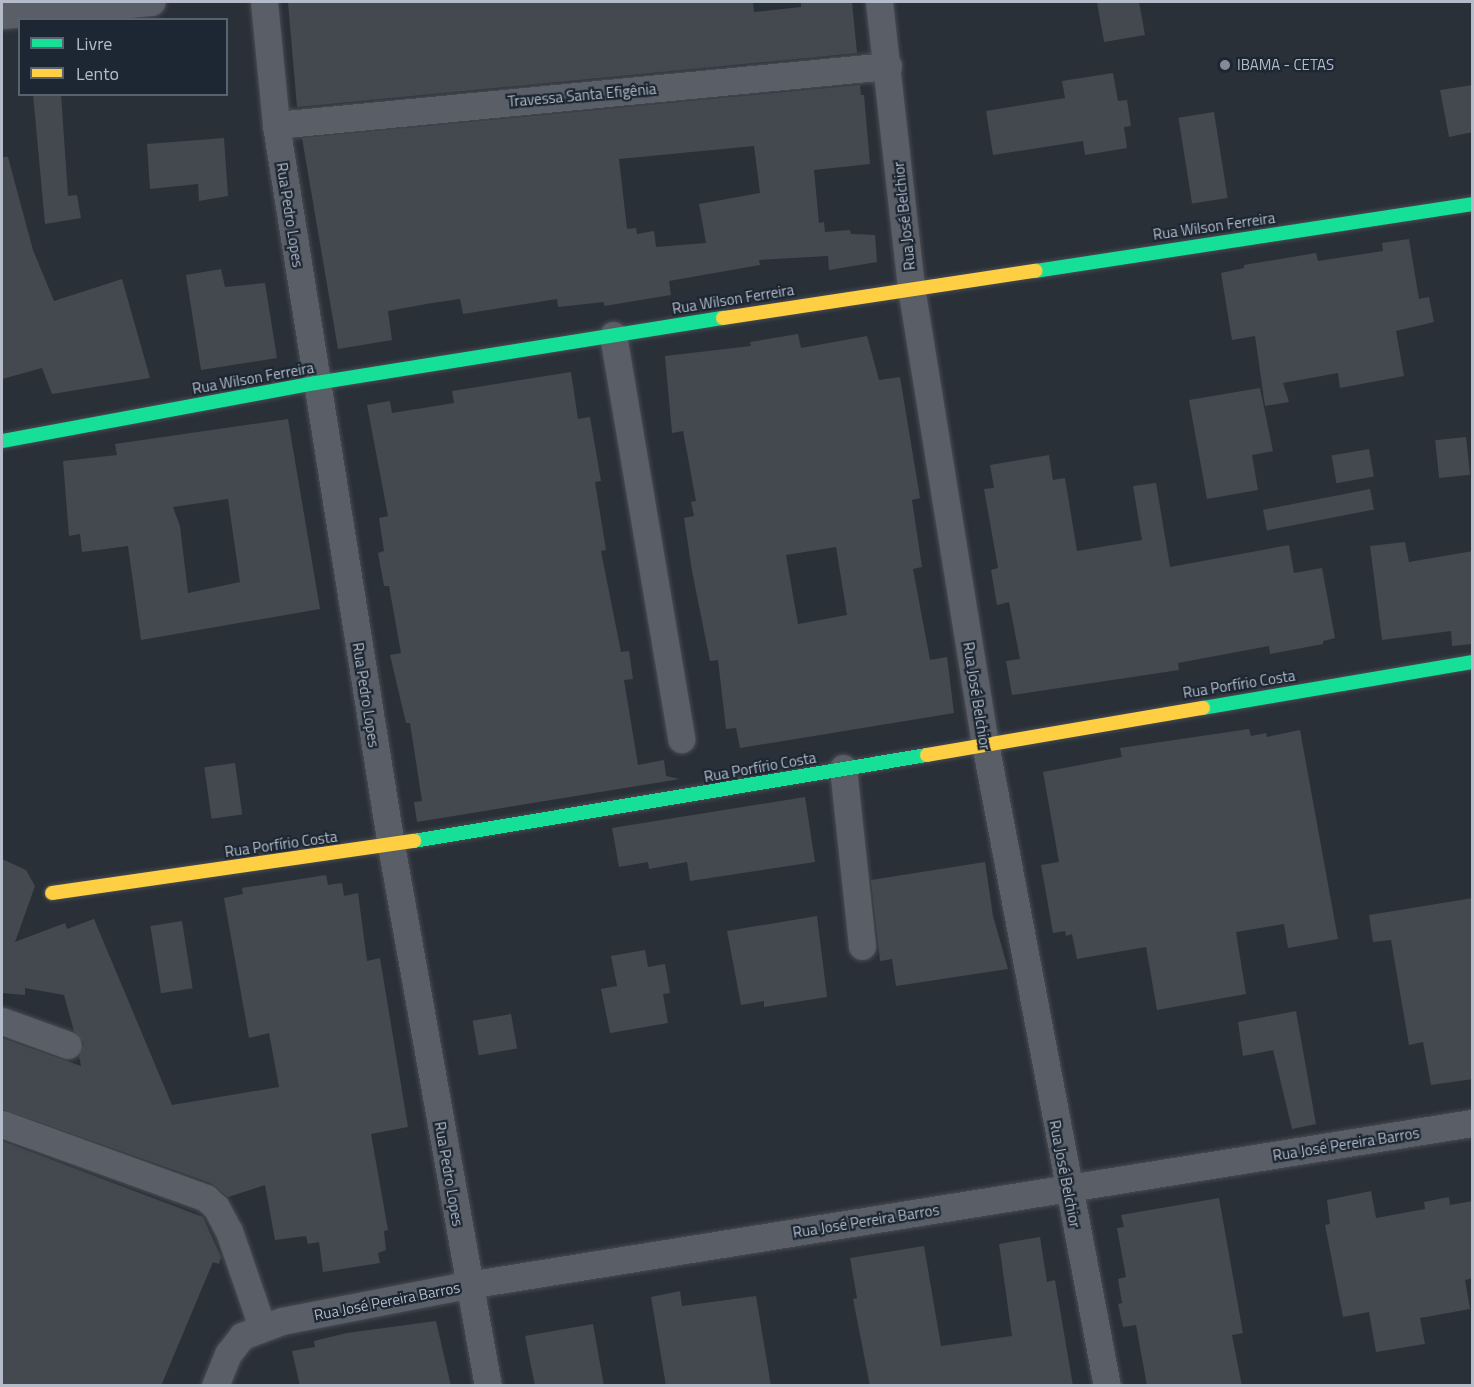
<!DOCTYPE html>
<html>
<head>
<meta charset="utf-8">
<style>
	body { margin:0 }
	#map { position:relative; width:1474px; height:1387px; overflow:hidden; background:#2a3038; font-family:"Titillium Web",sans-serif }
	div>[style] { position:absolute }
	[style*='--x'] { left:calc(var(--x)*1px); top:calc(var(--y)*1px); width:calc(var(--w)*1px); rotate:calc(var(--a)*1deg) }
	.building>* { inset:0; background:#444950; transform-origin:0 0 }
	.roads { filter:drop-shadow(0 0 2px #484c53) drop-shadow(0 0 2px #484c53) }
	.street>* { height:27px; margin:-13.5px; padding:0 13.5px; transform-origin:13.5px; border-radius:13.5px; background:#5a5e66 }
	.fast>* { height:14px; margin:-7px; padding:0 7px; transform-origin:7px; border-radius:7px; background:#16e098 }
	.slow>* { height:14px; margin:-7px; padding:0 7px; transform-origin:7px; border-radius:7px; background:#ffcf43 }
	.dots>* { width:16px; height:16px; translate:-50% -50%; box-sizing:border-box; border:3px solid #1d2633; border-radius:50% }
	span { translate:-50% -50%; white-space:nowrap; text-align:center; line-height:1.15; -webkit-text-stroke:4.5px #1d2633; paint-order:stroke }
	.poi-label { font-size:15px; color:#b4bcc9 }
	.left { translate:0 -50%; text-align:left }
	.street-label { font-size:15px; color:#b4bcc9 }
	.frame { position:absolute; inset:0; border:3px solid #b4bcc9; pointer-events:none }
	.legend { position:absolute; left:18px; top:18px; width:210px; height:78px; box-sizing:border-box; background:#1d2633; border:2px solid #59626f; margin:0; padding:8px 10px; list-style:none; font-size:18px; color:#b4bcc9 }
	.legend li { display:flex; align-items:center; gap:12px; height:30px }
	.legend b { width:30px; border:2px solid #59626f }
</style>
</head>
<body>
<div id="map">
	<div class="building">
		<div style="clip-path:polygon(288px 2px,753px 2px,754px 12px,801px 7px,801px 2px,852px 2px,857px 53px,297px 107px)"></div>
		<div style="clip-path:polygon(1097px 2px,1139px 2px,1145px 35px,1104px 42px)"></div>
		<div style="clip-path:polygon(1113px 73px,1118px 101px,1127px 100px,1131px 126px,1124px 127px,1127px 148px,1085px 155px,1083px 141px,993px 155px,986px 111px,1065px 98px,1062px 81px)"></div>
		<div style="clip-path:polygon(evenodd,860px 85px,861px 95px,864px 95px,870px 164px,814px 170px,819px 223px,824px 222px,825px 232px,850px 230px,851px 234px,875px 235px,877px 262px,829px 270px,828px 256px,759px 260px,760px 265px,669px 281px,671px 295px,604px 306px,604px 302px,558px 307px,557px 299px,463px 314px,460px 299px,432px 303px,388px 311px,392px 340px,338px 349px,302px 138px,860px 85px,754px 146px,760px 193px,699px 204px,706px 243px,656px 247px,654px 231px,637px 234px,636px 228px,627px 229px,619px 159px,754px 146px)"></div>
		<div style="clip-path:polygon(1473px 85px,1473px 132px,1449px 137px,1440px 90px)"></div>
		<div style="clip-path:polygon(33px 94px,61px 94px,68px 196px,77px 195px,81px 218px,45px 224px)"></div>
		<div style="left:1214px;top:112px;width:87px;height:36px;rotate:81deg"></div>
		<div style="clip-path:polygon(224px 138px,228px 196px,199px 201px,198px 184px,150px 189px,147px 144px)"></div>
		<div style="clip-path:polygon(2px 157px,8px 157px,33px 250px,54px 301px,122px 279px,150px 378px,52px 394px,42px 368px,2px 379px)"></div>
		<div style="clip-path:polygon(1409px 239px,1419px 299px,1429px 297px,1434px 322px,1396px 331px,1404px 376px,1340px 388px,1338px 373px,1283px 383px,1289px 402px,1265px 406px,1255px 336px,1232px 340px,1221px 273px,1244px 268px,1244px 265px,1316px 253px,1318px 261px,1383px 251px,1382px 243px)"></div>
		<div style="clip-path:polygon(221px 269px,225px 287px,265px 283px,277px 358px,201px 370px,186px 275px)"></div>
		<div style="clip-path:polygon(evenodd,798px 334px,801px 348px,867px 336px,879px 380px,900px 377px,920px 498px,912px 500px,922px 567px,913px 569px,930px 660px,947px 657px,954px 713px,740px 748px,736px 728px,726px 729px,718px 660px,710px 661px,692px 571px,684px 518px,694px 516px,691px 502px,696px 501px,683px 431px,672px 433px,665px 356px,751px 346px,750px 342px,798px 334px,836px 547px,847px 615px,798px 624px,786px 555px,836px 547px)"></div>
		<div style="clip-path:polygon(571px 372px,578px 419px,590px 417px,601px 481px,595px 482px,606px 550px,601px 551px,621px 652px,629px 651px,633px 679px,624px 680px,638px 765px,664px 760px,666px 776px,680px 779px,417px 822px,414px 802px,422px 801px,410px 723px,406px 723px,390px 655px,401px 653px,389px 586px,384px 586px,378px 553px,384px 551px,379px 518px,388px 516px,367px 405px,390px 401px,392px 413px,454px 403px,452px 391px)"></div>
		<div style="clip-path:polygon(1260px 388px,1273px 451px,1252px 455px,1258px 490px,1207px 499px,1189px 400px)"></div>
		<div style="clip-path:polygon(evenodd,288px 419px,320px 609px,141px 640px,128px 546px,82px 552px,80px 534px,69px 536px,63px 461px,117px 455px,115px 444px,288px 419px,228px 499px,240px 582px,188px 593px,180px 526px,173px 507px,228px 499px)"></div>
		<div style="left:1466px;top:437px;width:38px;height:31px;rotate:84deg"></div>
		<div style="left:1369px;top:449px;width:28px;height:38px;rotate:80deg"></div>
		<div style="clip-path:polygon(1049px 455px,1053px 480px,1065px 478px,1077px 551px,1142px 540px,1133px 486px,1156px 483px,1170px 567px,1289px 545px,1294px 573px,1322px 568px,1335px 638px,1323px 641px,1323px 644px,1270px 654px,1269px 646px,1178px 663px,1179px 670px,1012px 695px,1006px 661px,1020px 659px,1009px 602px,997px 605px,991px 570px,998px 568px,984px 489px,994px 488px,990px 465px)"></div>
		<div style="left:1370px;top:489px;width:21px;height:109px;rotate:79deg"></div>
		<div style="clip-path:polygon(1405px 542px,1409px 562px,1473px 551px,1473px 644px,1452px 646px,1451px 631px,1382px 640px,1370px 546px)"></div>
		<div style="clip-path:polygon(1249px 729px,1251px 736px,1266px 733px,1267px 737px,1300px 730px,1338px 939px,1288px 948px,1284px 924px,1236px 932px,1246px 994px,1157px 1010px,1146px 947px,1077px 959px,1072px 934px,1066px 936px,1065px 931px,1053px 933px,1041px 865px,1059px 862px,1043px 772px,1122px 757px,1120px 748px)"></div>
		<div style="left:235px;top:763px;width:52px;height:31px;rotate:82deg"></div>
		<div style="clip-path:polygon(805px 797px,815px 862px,690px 881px,687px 862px,649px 869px,648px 862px,619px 867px,612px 828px)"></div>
		<div style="clip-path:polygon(2px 859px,26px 870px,35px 886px,15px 942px,65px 923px,67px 929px,94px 919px,172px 1105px,279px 1087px,269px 1033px,249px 1038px,224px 898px,243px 894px,242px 888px,326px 875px,328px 885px,342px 883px,344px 896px,358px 893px,367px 961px,380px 958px,408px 1127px,371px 1134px,388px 1230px,384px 1231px,386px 1250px,378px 1253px,380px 1263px,323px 1272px,319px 1242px,308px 1244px,306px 1236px,275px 1240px,265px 1185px,228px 1197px,211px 1183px,2px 1109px,2px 1038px,81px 1066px,79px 1056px,84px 1043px,74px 1031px,64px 995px,25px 988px,25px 995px,2px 993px)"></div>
		<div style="clip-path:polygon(985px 862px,993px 916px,1008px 969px,896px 986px,892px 959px,880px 961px,871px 880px)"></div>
		<div style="clip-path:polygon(1473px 898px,1473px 1079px,1431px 1085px,1423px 1042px,1409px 1045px,1391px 940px,1373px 942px,1369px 915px)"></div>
		<div style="clip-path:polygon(817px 916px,827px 997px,764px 1007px,764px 1001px,741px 1005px,727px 931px)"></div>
		<div style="left:182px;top:921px;width:68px;height:32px;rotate:81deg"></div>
		<div style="clip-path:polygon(645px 950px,648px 967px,665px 964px,670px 993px,663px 994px,668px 1023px,610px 1033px,601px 989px,617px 986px,611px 956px)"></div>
		<div style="clip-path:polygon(1296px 1011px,1316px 1124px,1292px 1129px,1273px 1050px,1243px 1056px,1238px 1022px)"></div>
		<div style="left:511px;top:1014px;width:35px;height:39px;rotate:80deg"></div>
		<div style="clip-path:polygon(2px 1141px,203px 1217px,221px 1257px,219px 1264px,213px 1262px,161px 1386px,2px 1386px)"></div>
		<div style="clip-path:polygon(1371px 1191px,1376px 1218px,1425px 1209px,1424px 1202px,1449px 1197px,1450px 1205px,1473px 1201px,1473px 1278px,1465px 1280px,1470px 1309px,1420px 1318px,1425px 1344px,1376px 1352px,1369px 1312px,1343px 1317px,1325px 1225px,1330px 1224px,1327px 1200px)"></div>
		<div style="clip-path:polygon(1219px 1198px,1243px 1333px,1232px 1335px,1242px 1386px,1147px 1386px,1136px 1325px,1123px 1327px,1118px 1304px,1122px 1303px,1118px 1279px,1126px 1277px,1117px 1228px,1124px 1227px,1121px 1215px)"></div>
		<div style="clip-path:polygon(1040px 1237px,1047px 1282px,1055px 1280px,1073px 1386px,870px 1386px,853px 1299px,857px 1298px,850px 1258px,924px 1246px,941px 1346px,1012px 1336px,999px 1244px)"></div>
		<div style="clip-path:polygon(680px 1291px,682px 1306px,756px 1296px,771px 1386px,666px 1386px,651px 1297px)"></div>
		<div style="clip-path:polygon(436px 1321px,451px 1386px,300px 1386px,292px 1351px,315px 1347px,314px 1341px,347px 1333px)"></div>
		<div style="clip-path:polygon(593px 1324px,604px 1386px,535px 1386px,525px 1336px)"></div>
	</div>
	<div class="roads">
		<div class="street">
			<div style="--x:264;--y:2;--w:124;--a:84.4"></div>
			<div style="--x:276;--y:125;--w:729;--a:80.93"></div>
			<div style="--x:391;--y:845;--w:550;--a:79.84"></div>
			<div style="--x:879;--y:2;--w:287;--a:83.6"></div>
			<div style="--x:911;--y:287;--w:462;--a:80.8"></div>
			<div style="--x:985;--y:743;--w:654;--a:79.26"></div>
			<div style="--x:2;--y:15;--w:150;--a:-5"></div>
			<div style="--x:276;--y:125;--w:615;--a:-5.51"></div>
			<div style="--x:613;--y:335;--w:410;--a:80.4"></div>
			<div style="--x:843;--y:768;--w:179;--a:83.9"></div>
			<div style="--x:2;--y:1021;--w:70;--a:20"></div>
			<div style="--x:2;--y:1124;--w:217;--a:19.9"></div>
			<div style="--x:206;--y:1198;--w:13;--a:42"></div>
			<div style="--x:216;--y:1207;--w:27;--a:62"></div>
			<div style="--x:229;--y:1231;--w:102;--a:71"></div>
			<div style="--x:215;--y:1386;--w:35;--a:-68"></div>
			<div style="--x:228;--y:1354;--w:23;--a:-52"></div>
			<div style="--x:242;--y:1336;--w:43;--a:-20.6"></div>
			<div style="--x:282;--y:1321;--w:189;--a:-11"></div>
			<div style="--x:468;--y:1285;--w:1017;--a:-9.17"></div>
		</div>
		<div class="fast">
			<div style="--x:1035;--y:271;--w:442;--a:-8.7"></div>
			<div style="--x:2;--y:441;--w:319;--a:-10.5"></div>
			<div style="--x:316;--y:383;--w:412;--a:-9.1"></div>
			<div style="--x:1203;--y:708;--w:273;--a:-9.7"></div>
			<div style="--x:414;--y:841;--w:520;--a:-9.52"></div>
		</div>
		<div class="slow">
			<div style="--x:723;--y:318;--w:316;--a:-8.6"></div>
			<div style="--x:927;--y:755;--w:280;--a:-9.7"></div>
			<div style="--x:52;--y:893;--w:366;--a:-8.2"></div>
		</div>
	</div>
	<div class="dots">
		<div style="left:1225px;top:65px;background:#848b96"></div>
	</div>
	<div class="poi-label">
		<span class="left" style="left:1237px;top:65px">IBAMA - CETAS</span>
	</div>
	<div class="street-label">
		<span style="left:582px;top:95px;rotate:-5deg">Travessa Santa Efigênia</span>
		<span style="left:290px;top:215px;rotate:81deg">Rua Pedro Lopes</span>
		<span style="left:904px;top:216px;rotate:-96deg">Rua José Belchior</span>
		<span style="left:1214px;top:226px;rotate:-8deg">Rua Wilson Ferreira</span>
		<span style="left:733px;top:299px;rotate:-9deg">Rua Wilson Ferreira</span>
		<span style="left:253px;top:378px;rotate:-10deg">Rua Wilson Ferreira</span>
		<span style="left:1239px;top:684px;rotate:-9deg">Rua Porfírio Costa</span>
		<span style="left:366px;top:695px;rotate:81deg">Rua Pedro Lopes</span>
		<span style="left:977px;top:696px;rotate:81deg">Rua José Belchior</span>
		<span style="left:760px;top:767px;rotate:-10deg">Rua Porfírio Costa</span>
		<span style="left:281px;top:844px;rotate:-8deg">Rua Porfírio Costa</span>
		<span style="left:1346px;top:1144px;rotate:-9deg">Rua José Pereira Barros</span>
		<span style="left:449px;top:1174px;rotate:80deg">Rua Pedro Lopes</span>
		<span style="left:1065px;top:1174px;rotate:79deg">Rua José Belchior</span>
		<span style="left:866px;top:1221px;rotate:-9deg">Rua José Pereira Barros</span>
		<span style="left:387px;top:1301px;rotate:-11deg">Rua José Pereira Barros</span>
	</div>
	<div class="frame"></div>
	<ul class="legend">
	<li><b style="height:8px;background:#16e098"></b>Livre</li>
	<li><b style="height:8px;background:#ffcf43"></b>Lento</li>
	</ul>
</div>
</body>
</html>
